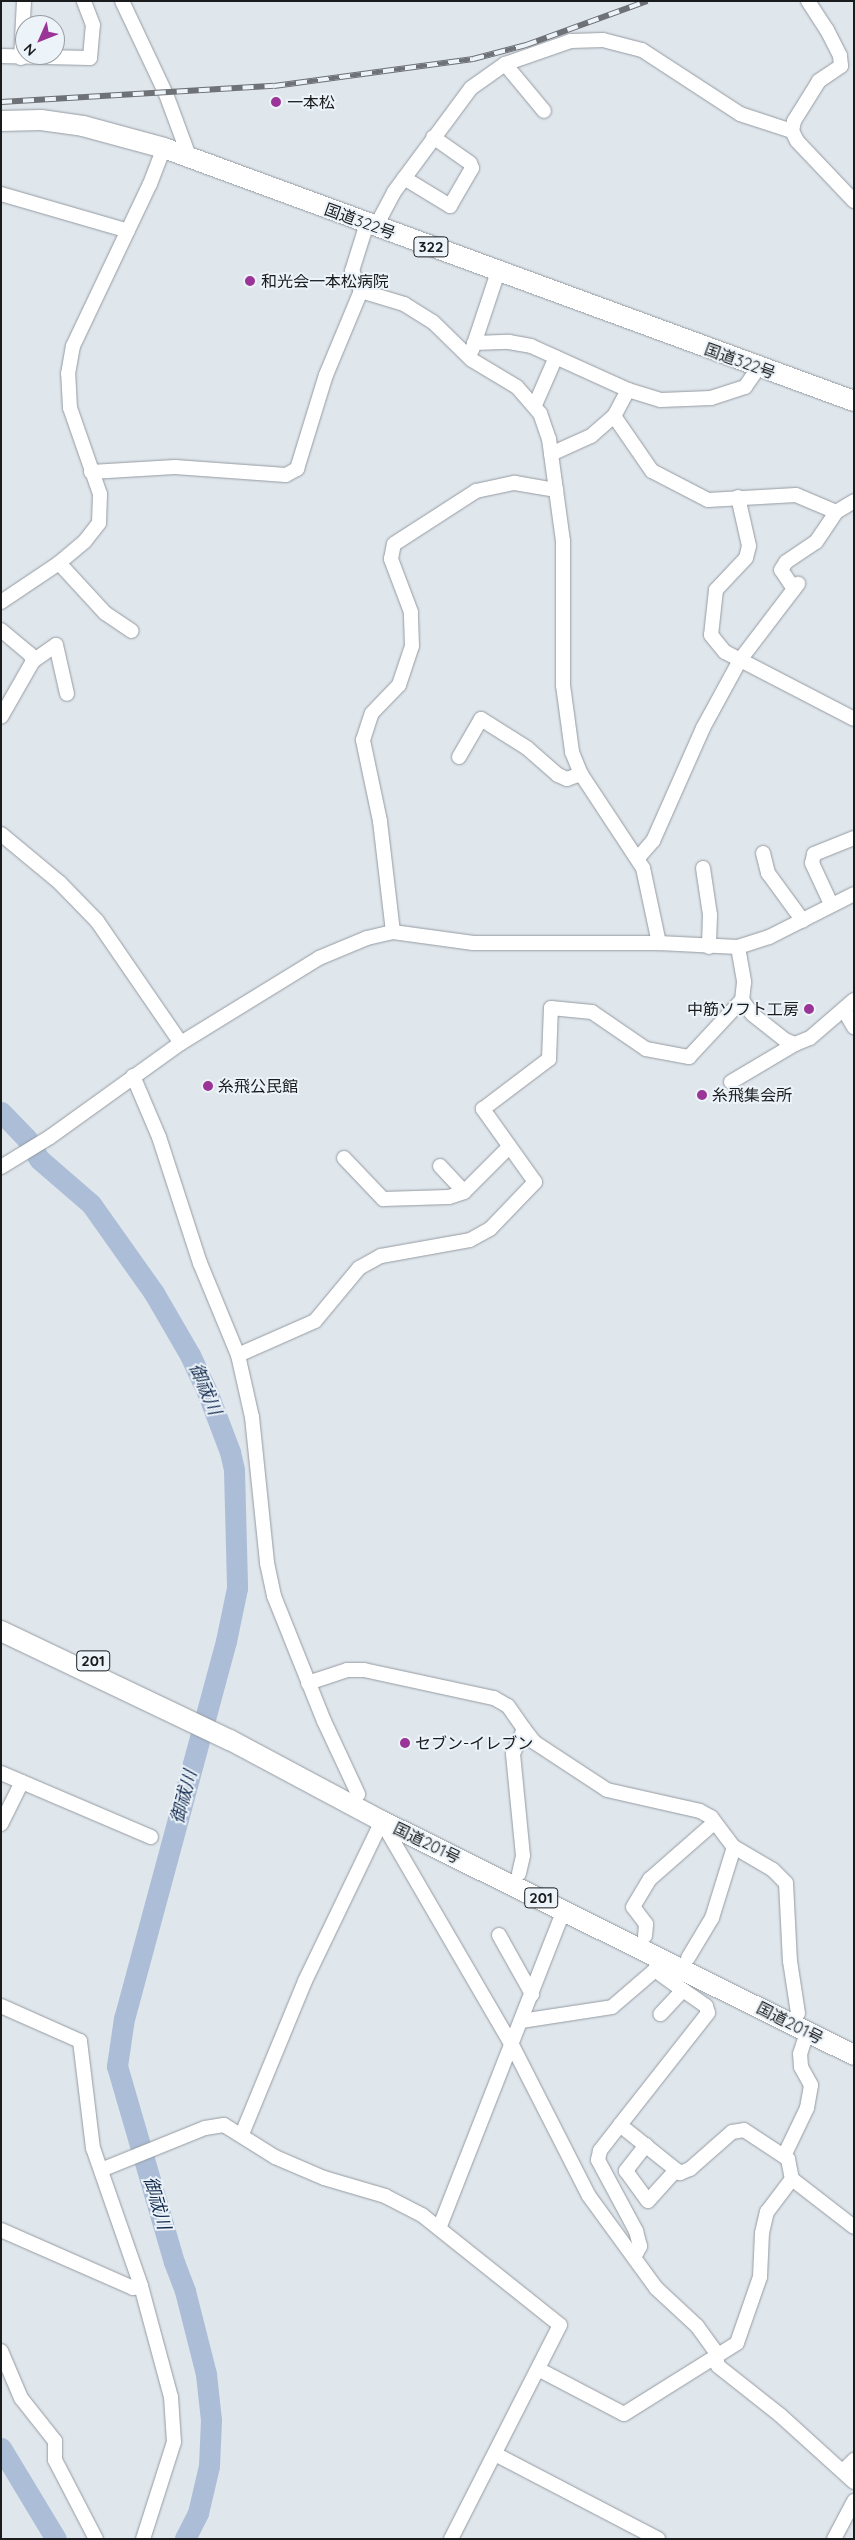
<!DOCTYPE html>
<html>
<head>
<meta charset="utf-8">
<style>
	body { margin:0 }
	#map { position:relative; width:855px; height:2540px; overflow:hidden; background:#dfe6ec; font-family:Quicksand,"Noto Sans JP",sans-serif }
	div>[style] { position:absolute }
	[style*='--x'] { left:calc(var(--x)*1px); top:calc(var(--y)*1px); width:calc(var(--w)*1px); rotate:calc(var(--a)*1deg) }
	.river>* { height:21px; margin:-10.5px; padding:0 10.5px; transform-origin:10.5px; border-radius:10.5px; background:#acbdd7 }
	.roads { filter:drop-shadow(0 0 1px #959ba1) drop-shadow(0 0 1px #959ba1) }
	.minor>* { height:14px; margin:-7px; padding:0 7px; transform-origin:7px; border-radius:7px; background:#fff }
	.highway>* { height:20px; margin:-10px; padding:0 10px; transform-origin:10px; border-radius:10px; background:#fff }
	.rail>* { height:5.5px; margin-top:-2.75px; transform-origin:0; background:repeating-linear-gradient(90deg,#ecf3f9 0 11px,#6e7276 0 22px); box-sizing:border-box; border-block:1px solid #6e7276 }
	.dots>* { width:14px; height:14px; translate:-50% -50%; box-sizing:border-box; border:2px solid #ecf3f9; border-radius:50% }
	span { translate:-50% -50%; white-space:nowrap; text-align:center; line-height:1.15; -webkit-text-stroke:4px #ecf3f9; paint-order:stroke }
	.shield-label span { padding:1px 4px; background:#ecf3f9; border:1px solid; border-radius:4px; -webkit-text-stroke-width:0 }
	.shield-label { font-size:15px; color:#191b1d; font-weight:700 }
	.poi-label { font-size:16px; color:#191b1d }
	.left { translate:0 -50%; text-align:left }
	.right { translate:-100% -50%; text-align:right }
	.street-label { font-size:16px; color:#191b1d }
	.water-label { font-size:18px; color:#132b4f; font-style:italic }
	.frame { position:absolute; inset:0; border:2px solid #191b1d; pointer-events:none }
	.north { position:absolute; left:15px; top:15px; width:50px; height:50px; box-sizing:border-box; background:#ecf3f9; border:1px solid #989da1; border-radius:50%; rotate:226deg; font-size:14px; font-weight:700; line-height:20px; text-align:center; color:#191b1d }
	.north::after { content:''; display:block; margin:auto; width:18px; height:22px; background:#9b3497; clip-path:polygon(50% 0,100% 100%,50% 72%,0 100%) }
</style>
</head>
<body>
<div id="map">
	<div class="river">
		<div style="--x:1;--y:1112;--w:37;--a:46"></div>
		<div style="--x:27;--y:1139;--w:23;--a:59"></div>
		<div style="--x:39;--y:1159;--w:69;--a:40.9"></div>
		<div style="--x:91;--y:1204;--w:109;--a:54.7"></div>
		<div style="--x:154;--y:1293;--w:72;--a:59.9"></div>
		<div style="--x:190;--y:1355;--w:43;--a:65.2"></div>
		<div style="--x:208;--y:1394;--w:62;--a:69.2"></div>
		<div style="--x:230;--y:1452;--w:18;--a:77"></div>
		<div style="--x:234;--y:1470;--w:118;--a:88.5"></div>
		<div style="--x:237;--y:1588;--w:54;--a:101.7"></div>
		<div style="--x:226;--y:1641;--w:391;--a:105.1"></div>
		<div style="--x:124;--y:2018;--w:49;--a:98.3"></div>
		<div style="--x:117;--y:2066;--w:204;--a:73.8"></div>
		<div style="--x:174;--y:2262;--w:31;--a:69"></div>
		<div style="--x:185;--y:2291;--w:86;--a:75.8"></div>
		<div style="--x:206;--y:2374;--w:46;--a:83.8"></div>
		<div style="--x:211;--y:2420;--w:46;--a:92.5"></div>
		<div style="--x:209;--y:2466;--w:48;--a:103.2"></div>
		<div style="--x:198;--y:2513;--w:29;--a:117"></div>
		<div style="--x:1;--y:2448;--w:106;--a:58.9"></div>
	</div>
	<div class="roads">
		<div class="minor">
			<div style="--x:122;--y:1;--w:103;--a:64.7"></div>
			<div style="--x:166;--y:94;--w:69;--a:69.7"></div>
			<div style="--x:808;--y:1;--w:35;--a:57"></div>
			<div style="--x:827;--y:30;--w:29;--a:63"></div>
			<div style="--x:840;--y:56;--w:10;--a:84"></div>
			<div style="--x:841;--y:66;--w:27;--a:146"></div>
			<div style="--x:819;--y:81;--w:47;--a:122"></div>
			<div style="--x:794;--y:121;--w:10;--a:101"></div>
			<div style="--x:792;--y:131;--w:11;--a:63"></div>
			<div style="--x:797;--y:141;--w:83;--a:46.5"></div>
			<div style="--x:1;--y:56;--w:89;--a:1.3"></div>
			<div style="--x:90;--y:58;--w:33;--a:-85"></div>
			<div style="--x:93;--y:25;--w:26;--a:-111"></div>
			<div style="--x:21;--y:58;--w:57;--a:-87"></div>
			<div style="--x:505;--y:64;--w:61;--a:50.3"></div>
			<div style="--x:404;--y:178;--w:54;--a:31.3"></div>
			<div style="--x:450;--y:206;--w:44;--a:-59.9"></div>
			<div style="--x:472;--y:168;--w:5;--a:-112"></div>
			<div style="--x:470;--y:163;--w:45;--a:-144.9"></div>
			<div style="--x:1;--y:194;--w:132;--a:16.2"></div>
			<div style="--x:376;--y:226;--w:38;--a:-62"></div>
			<div style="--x:394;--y:192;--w:129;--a:-53.5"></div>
			<div style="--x:471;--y:88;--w:42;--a:-35.2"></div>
			<div style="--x:505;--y:64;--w:70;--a:-19.2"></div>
			<div style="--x:571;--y:41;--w:32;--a:-2"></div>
			<div style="--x:603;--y:40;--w:40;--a:14.4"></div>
			<div style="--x:642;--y:50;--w:117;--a:33.1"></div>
			<div style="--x:740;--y:114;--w:55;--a:18.1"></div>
			<div style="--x:361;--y:291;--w:45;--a:16.8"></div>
			<div style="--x:404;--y:304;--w:34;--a:32"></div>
			<div style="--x:433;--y:322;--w:54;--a:44.3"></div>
			<div style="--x:472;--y:360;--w:52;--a:31"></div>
			<div style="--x:517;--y:387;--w:35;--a:49"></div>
			<div style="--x:540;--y:413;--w:28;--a:71"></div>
			<div style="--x:549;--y:439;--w:103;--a:82.2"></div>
			<div style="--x:563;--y:541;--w:144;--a:90"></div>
			<div style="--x:563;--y:685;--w:68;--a:82.3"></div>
			<div style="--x:572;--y:752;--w:24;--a:68"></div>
			<div style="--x:581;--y:774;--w:113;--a:56.6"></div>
			<div style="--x:643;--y:868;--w:77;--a:78"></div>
			<div style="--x:474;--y:343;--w:35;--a:-2"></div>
			<div style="--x:509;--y:342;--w:22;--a:10"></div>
			<div style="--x:531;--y:346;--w:107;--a:24.4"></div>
			<div style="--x:628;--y:390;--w:30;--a:118"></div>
			<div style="--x:472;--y:350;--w:82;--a:-71.6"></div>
			<div style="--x:628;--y:390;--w:34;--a:17"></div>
			<div style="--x:661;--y:400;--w:50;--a:-2.3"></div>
			<div style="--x:711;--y:398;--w:36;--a:-18"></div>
			<div style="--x:745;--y:387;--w:24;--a:-55"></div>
			<div style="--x:535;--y:405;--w:52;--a:-66.4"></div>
			<div style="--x:551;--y:454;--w:44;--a:-24.2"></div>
			<div style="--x:591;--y:436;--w:30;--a:-41"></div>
			<div style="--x:614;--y:416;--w:67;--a:55.4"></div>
			<div style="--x:652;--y:471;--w:63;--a:27.4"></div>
			<div style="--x:708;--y:500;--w:88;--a:-3.3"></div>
			<div style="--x:796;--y:495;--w:43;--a:23"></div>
			<div style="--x:836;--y:512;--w:21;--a:-31"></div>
			<div style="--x:91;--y:472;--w:84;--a:-3.4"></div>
			<div style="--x:175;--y:467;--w:111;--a:4.1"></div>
			<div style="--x:286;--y:475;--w:13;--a:-29"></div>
			<div style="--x:297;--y:469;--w:98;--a:-72.9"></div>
			<div style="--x:326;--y:375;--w:91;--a:-67.4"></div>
			<div style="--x:361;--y:291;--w:22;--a:-114"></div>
			<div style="--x:352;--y:271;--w:50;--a:-72.6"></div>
			<div style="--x:738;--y:497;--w:50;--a:77.3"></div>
			<div style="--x:749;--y:546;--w:12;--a:104"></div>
			<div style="--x:746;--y:558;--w:44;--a:133.2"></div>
			<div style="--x:716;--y:590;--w:45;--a:96.3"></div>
			<div style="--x:711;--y:635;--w:22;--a:51"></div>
			<div style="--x:725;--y:652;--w:145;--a:27.4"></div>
			<div style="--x:59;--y:563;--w:68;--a:47.4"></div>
			<div style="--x:105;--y:613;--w:32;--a:34"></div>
			<div style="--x:794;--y:589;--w:23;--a:-124"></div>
			<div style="--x:781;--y:570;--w:9;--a:-58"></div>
			<div style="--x:786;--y:562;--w:36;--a:-34"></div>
			<div style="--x:816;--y:542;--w:36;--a:-56"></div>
			<div style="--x:1;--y:602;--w:70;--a:-33.9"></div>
			<div style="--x:59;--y:563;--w:34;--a:-40"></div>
			<div style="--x:85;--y:541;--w:23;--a:-52"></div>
			<div style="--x:99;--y:523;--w:29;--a:-88"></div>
			<div style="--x:100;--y:494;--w:91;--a:-109.2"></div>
			<div style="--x:70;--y:408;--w:34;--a:-93"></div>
			<div style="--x:68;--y:374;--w:28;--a:-80"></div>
			<div style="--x:73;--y:346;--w:179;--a:-64.6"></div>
			<div style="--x:150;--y:184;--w:39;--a:-69"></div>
			<div style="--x:1;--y:630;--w:38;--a:40"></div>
			<div style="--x:30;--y:654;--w:8;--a:67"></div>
			<div style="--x:33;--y:661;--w:64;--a:119.7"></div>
			<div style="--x:33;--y:661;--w:28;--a:-35"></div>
			<div style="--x:56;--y:645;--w:50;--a:77.3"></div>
			<div style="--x:459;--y:757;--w:44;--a:-59.9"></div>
			<div style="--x:481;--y:719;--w:54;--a:32.2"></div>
			<div style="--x:527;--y:748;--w:41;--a:41.1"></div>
			<div style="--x:558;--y:775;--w:10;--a:24"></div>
			<div style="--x:567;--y:779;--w:15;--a:-20"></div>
			<div style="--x:1;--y:834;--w:77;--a:39.7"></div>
			<div style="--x:60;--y:883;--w:53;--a:45.8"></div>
			<div style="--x:97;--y:921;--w:148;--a:55.5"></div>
			<div style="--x:763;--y:853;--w:21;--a:76"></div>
			<div style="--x:768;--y:873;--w:59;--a:53.9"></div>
			<div style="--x:638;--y:858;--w:23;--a:-49"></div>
			<div style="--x:653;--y:841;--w:124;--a:-66.1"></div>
			<div style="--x:703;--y:728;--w:77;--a:-61.4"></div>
			<div style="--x:740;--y:660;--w:96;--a:-52.7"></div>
			<div style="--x:703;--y:868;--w:48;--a:81.5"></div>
			<div style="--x:710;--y:915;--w:32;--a:92"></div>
			<div style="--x:831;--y:904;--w:45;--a:-114.9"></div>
			<div style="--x:812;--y:863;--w:9;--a:-77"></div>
			<div style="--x:814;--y:854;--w:43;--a:-21.8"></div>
			<div style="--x:393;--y:932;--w:112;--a:-96.7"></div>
			<div style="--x:380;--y:821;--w:83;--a:-101.9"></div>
			<div style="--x:363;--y:740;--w:28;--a:-72"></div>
			<div style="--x:372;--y:713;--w:39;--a:-46"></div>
			<div style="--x:399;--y:685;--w:41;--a:-71.6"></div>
			<div style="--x:412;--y:646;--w:34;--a:-92"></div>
			<div style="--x:411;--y:612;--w:57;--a:-110.7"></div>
			<div style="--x:391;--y:559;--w:15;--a:-79"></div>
			<div style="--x:394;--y:544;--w:98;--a:-32.9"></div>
			<div style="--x:476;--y:491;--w:40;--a:-12"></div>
			<div style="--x:515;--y:483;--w:42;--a:9.7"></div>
			<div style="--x:738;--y:947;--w:36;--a:80"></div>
			<div style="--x:744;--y:982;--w:18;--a:96"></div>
			<div style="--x:742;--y:1000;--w:17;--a:54"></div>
			<div style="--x:752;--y:1014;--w:42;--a:38.2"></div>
			<div style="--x:785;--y:1040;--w:11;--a:22"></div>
			<div style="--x:795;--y:1044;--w:16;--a:-22"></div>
			<div style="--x:810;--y:1038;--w:58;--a:-40.8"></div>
			<div style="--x:844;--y:1010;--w:20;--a:60"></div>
			<div style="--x:133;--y:1076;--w:66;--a:66.9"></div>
			<div style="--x:159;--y:1137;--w:133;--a:72"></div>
			<div style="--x:200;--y:1263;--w:100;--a:67.6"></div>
			<div style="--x:238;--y:1355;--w:64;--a:77.3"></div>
			<div style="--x:252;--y:1417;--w:147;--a:84.1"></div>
			<div style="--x:267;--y:1563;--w:34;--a:78"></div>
			<div style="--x:274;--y:1596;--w:135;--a:68.2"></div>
			<div style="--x:324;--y:1721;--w:81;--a:65"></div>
			<div style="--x:731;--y:1082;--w:74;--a:-30.7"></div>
			<div style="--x:344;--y:1158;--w:57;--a:46.4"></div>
			<div style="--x:383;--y:1199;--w:66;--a:-1.7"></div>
			<div style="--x:449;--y:1197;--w:16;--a:-18"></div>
			<div style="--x:464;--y:1192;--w:64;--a:-45"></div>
			<div style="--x:440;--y:1166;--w:35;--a:47"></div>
			<div style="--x:1;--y:1167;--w:57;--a:-31.5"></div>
			<div style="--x:50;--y:1137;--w:161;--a:-35.7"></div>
			<div style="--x:181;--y:1043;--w:162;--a:-31.6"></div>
			<div style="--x:319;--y:958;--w:52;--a:-22.6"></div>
			<div style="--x:367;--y:938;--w:27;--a:-13"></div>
			<div style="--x:393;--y:932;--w:81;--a:7.8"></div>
			<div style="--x:473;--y:943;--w:186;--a:0"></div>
			<div style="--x:659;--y:943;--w:79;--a:2.9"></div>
			<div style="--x:738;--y:947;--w:33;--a:-18"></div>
			<div style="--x:769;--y:937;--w:95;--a:-26.8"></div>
			<div style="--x:238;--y:1355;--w:84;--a:-23.8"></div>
			<div style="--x:315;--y:1321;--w:69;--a:-50.3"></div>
			<div style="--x:359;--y:1268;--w:25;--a:-29"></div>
			<div style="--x:381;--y:1256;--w:90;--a:-10.2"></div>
			<div style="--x:470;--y:1240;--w:23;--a:-29"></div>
			<div style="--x:490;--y:1229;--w:65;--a:-46.2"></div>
			<div style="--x:535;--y:1182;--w:90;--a:-125.5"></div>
			<div style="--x:483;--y:1109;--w:83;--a:-37.1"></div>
			<div style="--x:549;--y:1059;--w:51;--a:-87.8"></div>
			<div style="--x:551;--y:1008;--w:41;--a:5.6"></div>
			<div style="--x:592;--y:1012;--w:65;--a:34.4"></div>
			<div style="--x:646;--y:1049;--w:44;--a:10.5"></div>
			<div style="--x:689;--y:1057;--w:78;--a:-47.1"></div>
			<div style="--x:308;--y:1683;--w:41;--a:-18.4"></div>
			<div style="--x:347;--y:1670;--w:17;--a:0"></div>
			<div style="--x:364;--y:1670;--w:133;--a:12.2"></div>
			<div style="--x:494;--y:1698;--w:16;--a:30"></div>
			<div style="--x:508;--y:1706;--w:28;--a:55"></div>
			<div style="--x:524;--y:1729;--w:27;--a:114"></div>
			<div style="--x:513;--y:1754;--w:102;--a:84.4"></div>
			<div style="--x:523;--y:1856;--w:18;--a:103"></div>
			<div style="--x:524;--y:1729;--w:16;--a:52"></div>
			<div style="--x:534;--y:1742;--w:87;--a:33.3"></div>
			<div style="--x:607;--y:1790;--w:95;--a:12.7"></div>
			<div style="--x:700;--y:1811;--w:13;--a:29"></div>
			<div style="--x:711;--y:1817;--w:38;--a:53"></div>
			<div style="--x:734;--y:1847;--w:45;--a:30.5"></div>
			<div style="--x:773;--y:1870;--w:18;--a:45"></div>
			<div style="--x:786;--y:1883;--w:78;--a:87.1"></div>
			<div style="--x:790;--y:1961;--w:53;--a:81.3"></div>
			<div style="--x:1;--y:1773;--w:163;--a:23.1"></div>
			<div style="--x:382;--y:1822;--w:258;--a:59.8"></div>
			<div style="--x:512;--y:2045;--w:169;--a:63"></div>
			<div style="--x:589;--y:2196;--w:114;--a:53.9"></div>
			<div style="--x:656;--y:2288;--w:56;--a:42.8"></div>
			<div style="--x:697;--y:2326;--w:31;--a:54"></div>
			<div style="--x:715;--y:2351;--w:15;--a:79"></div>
			<div style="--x:718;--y:2366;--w:79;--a:38.3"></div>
			<div style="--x:780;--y:2415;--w:100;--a:42.2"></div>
			<div style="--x:1;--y:1824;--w:47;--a:-63.4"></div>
			<div style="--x:499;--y:1935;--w:68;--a:60.8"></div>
			<div style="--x:645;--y:1936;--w:12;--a:-85"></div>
			<div style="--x:646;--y:1924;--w:21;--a:-127"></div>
			<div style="--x:633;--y:1907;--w:33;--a:-59"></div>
			<div style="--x:650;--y:1879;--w:86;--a:-41.2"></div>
			<div style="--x:688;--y:1958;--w:47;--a:-59"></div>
			<div style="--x:712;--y:1918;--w:74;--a:-72.8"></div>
			<div style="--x:655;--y:1970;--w:34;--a:36"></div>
			<div style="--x:683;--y:1990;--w:33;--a:133"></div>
			<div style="--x:683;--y:1990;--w:28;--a:35"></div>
			<div style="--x:706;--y:2006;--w:7;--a:74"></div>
			<div style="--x:708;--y:2013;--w:142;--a:128.2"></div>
			<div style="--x:620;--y:2125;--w:77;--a:38.7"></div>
			<div style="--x:680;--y:2173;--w:11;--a:-22"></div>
			<div style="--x:690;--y:2169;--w:56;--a:-41.4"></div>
			<div style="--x:732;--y:2132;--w:12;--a:-9"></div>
			<div style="--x:744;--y:2130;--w:53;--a:33.4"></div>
			<div style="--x:788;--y:2159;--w:20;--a:79"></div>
			<div style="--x:792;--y:2179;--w:78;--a:37.7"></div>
			<div style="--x:1;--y:2006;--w:86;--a:23.9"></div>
			<div style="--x:80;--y:2041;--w:108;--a:83.1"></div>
			<div style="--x:93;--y:2148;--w:146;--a:70.8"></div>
			<div style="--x:141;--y:2286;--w:115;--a:74.9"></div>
			<div style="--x:171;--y:2397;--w:45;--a:86.2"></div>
			<div style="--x:174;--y:2442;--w:102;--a:107.7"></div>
			<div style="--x:521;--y:2021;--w:92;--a:-8.7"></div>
			<div style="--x:612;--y:2007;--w:57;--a:-40.7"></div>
			<div style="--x:655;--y:1970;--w:13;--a:-67"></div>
			<div style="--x:620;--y:2125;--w:33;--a:128"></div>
			<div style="--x:600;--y:2151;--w:9;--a:103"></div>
			<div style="--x:598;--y:2160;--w:81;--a:61.8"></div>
			<div style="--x:636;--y:2231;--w:16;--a:75"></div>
			<div style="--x:640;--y:2246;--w:13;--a:117"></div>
			<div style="--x:242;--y:2134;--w:165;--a:-67.6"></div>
			<div style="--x:305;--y:1981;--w:178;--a:-64.3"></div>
			<div style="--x:646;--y:2145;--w:33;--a:128"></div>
			<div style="--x:626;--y:2171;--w:37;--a:54"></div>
			<div style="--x:648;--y:2201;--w:42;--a:-47.9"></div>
			<div style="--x:784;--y:2156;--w:53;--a:-64.4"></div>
			<div style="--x:807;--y:2108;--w:23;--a:-80"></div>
			<div style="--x:811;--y:2085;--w:21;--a:-119"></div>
			<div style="--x:801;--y:2067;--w:13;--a:-94"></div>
			<div style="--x:800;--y:2054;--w:23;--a:-72"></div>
			<div style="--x:101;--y:2170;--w:112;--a:-22"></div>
			<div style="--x:205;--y:2128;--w:19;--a:-9"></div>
			<div style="--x:224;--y:2125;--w:60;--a:32.1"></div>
			<div style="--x:275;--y:2157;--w:53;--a:23.2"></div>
			<div style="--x:324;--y:2178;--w:64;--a:16.4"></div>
			<div style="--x:385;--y:2196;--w:42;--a:27.2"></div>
			<div style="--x:422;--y:2215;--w:176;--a:38.6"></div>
			<div style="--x:560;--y:2325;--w:240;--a:117"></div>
			<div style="--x:440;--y:2226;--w:340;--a:-68.6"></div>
			<div style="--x:1;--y:2230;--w:144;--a:23.7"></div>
			<div style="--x:133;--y:2288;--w:8;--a:-14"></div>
			<div style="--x:1;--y:2351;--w:51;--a:66.9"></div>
			<div style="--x:21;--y:2398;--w:55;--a:51.7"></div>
			<div style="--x:55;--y:2441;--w:19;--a:90"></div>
			<div style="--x:55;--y:2460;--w:89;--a:62.6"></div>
			<div style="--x:538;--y:2369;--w:97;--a:27.6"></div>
			<div style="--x:624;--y:2414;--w:133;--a:-32.1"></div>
			<div style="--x:737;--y:2343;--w:70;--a:-70.8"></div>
			<div style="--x:760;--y:2277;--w:44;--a:-87.4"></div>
			<div style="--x:762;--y:2233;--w:22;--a:-77"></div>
			<div style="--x:767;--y:2212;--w:41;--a:-52.9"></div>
			<div style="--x:495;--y:2454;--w:184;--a:27.5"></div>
			<div style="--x:843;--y:2471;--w:16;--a:-45"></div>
			<div style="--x:834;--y:2539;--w:43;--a:-62.2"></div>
		</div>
		<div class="highway">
			<div style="--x:1;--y:121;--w:40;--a:-1.4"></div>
			<div style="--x:41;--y:120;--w:42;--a:8.1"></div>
			<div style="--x:83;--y:126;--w:84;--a:15.2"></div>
			<div style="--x:164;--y:148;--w:735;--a:20.14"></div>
			<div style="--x:1;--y:1631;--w:254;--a:25.5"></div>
			<div style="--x:230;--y:1740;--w:172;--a:28.1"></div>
			<div style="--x:382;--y:1821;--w:527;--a:26.37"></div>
		</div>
	</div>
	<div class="rail">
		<div style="--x:1;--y:102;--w:273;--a:-3.4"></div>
		<div style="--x:274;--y:86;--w:201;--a:-7.7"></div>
		<div style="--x:473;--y:59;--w:55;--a:-14.8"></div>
		<div style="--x:526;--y:45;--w:129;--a:-20"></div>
	</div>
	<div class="dots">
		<div style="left:276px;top:102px;background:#9b3497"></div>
		<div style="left:250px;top:281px;background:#9b3497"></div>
		<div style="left:809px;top:1009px;background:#9b3497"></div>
		<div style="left:208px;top:1086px;background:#9b3497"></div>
		<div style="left:702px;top:1095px;background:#9b3497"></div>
		<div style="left:405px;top:1743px;background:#9b3497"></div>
	</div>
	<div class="shield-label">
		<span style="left:431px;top:247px">322</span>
		<span style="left:93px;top:1661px">201</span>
		<span style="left:541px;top:1898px">201</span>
	</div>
	<div class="poi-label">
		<span class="left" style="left:287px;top:102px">一本松</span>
		<span class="left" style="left:261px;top:281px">和光会一本松病院</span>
		<span class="right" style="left:799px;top:1009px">中筋ソフト工房</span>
		<span class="left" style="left:218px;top:1086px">糸飛公民館</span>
		<span class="left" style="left:712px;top:1095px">糸飛集会所</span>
		<span class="left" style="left:415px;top:1743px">セブン-イレブン</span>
	</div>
	<div class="street-label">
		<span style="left:360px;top:221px;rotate:20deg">国道322号</span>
		<span style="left:740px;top:361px;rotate:20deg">国道322号</span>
		<span style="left:427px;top:1843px;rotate:26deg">国道201号</span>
		<span style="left:790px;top:2023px;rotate:27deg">国道201号</span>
	</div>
	<div class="water-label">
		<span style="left:205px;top:1389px;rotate:67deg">御祓川</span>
		<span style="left:184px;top:1797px;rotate:-75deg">御祓川</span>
		<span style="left:157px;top:2203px;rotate:74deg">御祓川</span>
	</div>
	<div class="frame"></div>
	<div class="north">N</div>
</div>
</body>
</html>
